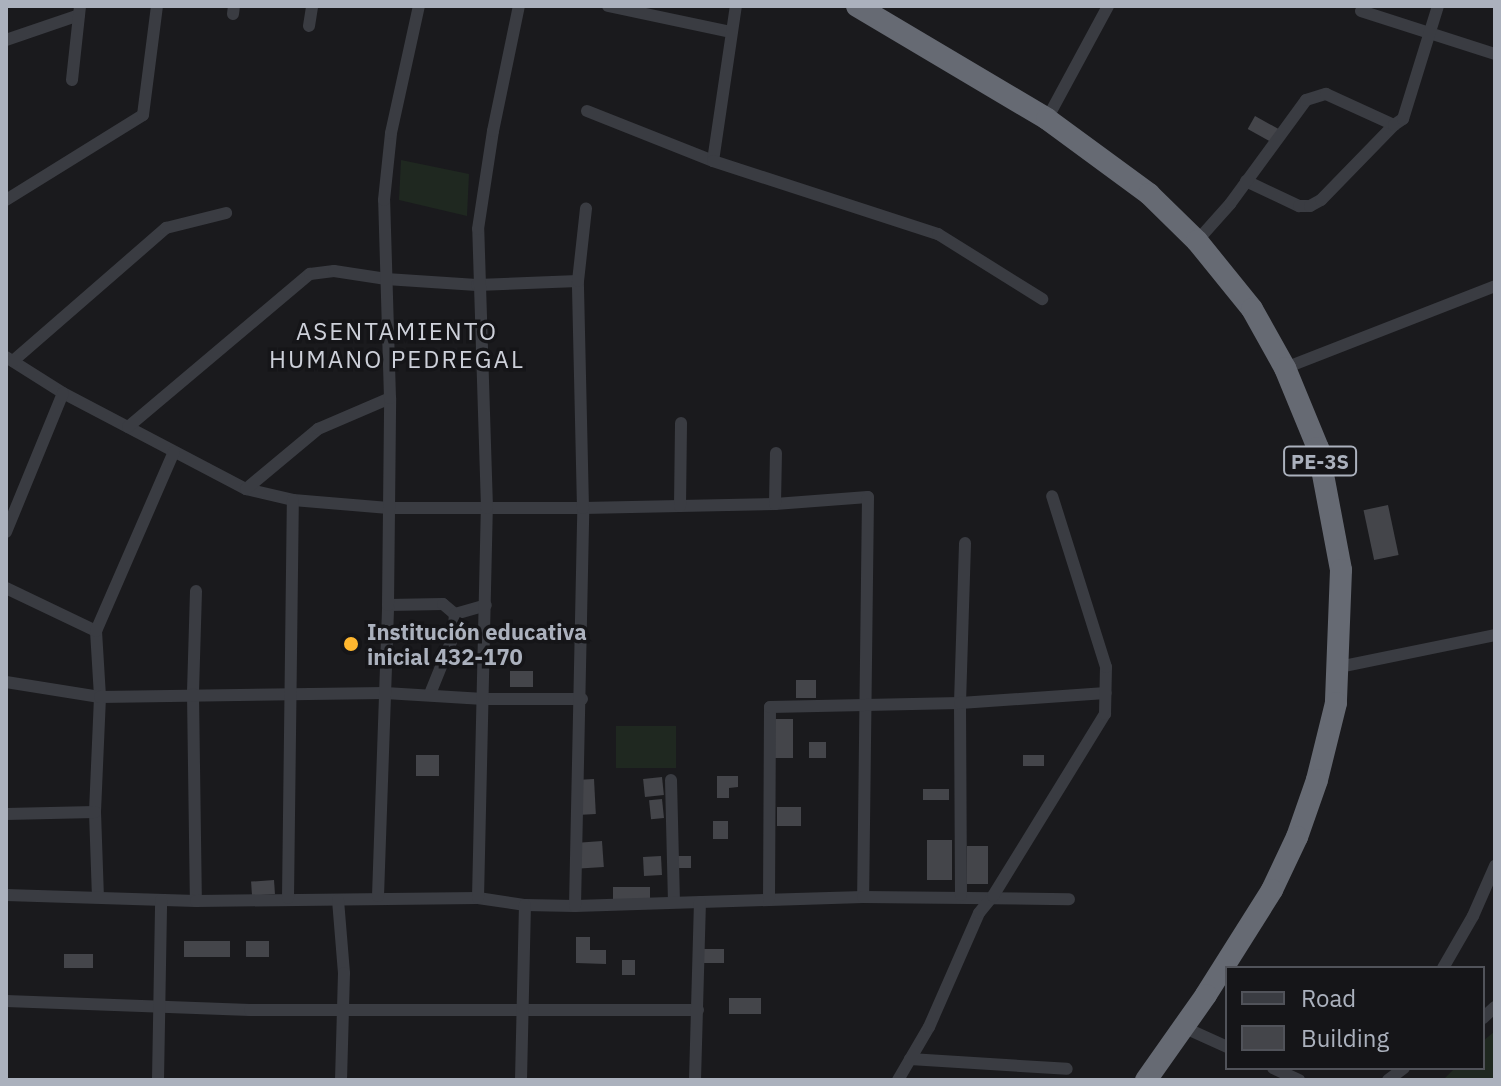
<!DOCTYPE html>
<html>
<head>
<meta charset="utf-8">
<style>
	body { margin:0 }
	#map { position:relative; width:1501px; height:1086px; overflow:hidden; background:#1a1a1d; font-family:"IBM Plex Sans",sans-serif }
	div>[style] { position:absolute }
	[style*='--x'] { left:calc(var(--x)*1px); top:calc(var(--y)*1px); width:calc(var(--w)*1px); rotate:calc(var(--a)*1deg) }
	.green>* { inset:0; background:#1f2820; transform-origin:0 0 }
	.building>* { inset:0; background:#44454a; transform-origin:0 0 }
	.street>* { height:12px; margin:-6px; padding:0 6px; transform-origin:6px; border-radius:6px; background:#3a3c42 }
	.highway>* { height:22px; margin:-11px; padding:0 11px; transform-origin:11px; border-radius:11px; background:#666a73 }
	.dots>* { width:22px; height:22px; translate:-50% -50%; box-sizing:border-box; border:4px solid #151518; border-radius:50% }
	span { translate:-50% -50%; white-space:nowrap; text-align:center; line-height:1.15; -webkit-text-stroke:7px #151518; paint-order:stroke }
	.shield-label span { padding:2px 6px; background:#151518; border:2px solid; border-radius:6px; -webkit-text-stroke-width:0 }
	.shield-label { font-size:20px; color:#abb1bd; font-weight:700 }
	.poi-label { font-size:22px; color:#abb1bd; font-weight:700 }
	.left { translate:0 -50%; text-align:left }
	.neighbourhood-label { font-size:24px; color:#cdd0d9; letter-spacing:2px }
	.frame { position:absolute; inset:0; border:8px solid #abb1bd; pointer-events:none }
	.legend { position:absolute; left:1225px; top:966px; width:260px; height:104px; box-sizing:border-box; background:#151518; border:2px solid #51535a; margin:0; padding:10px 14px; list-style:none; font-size:24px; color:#abb1bd }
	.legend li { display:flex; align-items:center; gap:16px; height:40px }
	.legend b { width:40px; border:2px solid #51535a }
</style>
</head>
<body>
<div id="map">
	<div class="green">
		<div style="clip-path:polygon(401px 160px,469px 174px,467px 216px,399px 200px)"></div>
		<div style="left:676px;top:726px;width:42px;height:60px;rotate:90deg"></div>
		<div style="clip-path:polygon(1495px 1031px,1495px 1080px,1443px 1080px,1455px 1068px,1483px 1068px,1483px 1041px)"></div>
	</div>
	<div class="building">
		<div style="left:1255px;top:116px;width:29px;height:15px;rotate:29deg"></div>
		<div style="left:1350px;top:446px;width:17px;height:26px;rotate:80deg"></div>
		<div style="left:1388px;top:505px;width:51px;height:25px;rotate:78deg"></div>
		<div style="left:510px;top:671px;width:23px;height:16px"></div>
		<div style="left:796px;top:680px;width:20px;height:18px"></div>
		<div style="left:771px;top:719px;width:22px;height:39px"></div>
		<div style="left:809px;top:742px;width:17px;height:16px"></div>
		<div style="left:416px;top:755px;width:23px;height:21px"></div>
		<div style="left:1023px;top:755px;width:21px;height:11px"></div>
		<div style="clip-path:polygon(717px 776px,738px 776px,738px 787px,729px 788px,729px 798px,717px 798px)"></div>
		<div style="left:662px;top:777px;width:18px;height:19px;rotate:84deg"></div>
		<div style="left:594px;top:779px;width:35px;height:14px;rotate:87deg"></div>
		<div style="left:923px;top:789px;width:26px;height:11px"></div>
		<div style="left:662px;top:799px;width:19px;height:13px;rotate:84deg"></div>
		<div style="left:801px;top:807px;width:19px;height:24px;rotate:90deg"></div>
		<div style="left:713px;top:821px;width:15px;height:18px"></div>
		<div style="left:927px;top:840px;width:25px;height:40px"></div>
		<div style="left:602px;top:841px;width:26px;height:24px;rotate:86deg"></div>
		<div style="left:988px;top:846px;width:38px;height:21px;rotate:90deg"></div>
		<div style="left:661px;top:856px;width:19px;height:18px;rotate:87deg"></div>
		<div style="left:691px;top:856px;width:12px;height:16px;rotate:90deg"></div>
		<div style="left:274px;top:880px;width:14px;height:23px;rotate:86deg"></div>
		<div style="left:650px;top:887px;width:12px;height:37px;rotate:90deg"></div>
		<div style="clip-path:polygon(576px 937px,590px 937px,590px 950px,606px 950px,606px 964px,576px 963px)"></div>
		<div style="left:184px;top:941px;width:46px;height:16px"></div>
		<div style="left:246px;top:941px;width:23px;height:16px"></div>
		<div style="left:701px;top:949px;width:23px;height:14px"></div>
		<div style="left:93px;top:954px;width:14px;height:29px;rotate:90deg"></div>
		<div style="left:622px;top:960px;width:13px;height:15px"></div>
		<div style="left:729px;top:998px;width:32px;height:16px"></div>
	</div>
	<div class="street">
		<div style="--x:608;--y:6;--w:125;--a:12"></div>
		<div style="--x:1361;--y:11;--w:141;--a:17.8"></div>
		<div style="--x:233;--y:14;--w:8;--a:-83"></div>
		<div style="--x:309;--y:26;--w:20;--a:-81"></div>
		<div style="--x:6;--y:40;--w:77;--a:-18.9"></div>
		<div style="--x:72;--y:80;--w:74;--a:-83.8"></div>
		<div style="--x:587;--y:111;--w:136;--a:21.6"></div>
		<div style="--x:713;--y:161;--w:157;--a:-81.6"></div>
		<div style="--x:1047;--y:119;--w:128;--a:-61.6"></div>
		<div style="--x:713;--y:161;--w:237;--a:18"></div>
		<div style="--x:938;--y:234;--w:123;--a:32"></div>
		<div style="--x:1246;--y:181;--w:59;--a:25.3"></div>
		<div style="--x:1299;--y:206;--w:11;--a:0"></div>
		<div style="--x:1310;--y:206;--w:13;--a:-29"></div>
		<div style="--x:1321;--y:200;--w:105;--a:-45.8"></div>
		<div style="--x:6;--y:200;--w:161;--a:-31.8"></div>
		<div style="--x:143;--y:115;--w:110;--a:-82.7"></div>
		<div style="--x:1197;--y:241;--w:50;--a:-48.3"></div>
		<div style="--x:1230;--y:204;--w:129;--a:-53.8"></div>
		<div style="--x:1306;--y:100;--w:21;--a:-17"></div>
		<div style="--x:1326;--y:94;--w:75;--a:24.5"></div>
		<div style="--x:1394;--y:125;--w:11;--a:-34"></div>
		<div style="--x:1403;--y:119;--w:118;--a:-72.8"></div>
		<div style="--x:6;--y:357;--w:67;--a:32.3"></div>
		<div style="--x:63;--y:393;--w:207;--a:27.7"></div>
		<div style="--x:246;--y:489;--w:48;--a:13.2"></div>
		<div style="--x:293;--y:500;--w:96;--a:4.8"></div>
		<div style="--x:389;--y:508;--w:194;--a:0"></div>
		<div style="--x:583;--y:508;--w:192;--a:-1.2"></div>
		<div style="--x:775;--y:504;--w:93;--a:-4.3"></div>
		<div style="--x:868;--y:497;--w:400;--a:90.7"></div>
		<div style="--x:13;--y:361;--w:203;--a:-41"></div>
		<div style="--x:166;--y:228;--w:62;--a:-14"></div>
		<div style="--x:1285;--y:368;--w:225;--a:-21.3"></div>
		<div style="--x:128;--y:427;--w:238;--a:-40.1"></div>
		<div style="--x:310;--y:274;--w:24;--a:-7"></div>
		<div style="--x:334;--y:271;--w:53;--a:8.7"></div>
		<div style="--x:386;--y:279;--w:91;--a:3.8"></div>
		<div style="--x:477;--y:285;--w:101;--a:-2.3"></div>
		<div style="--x:246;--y:489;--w:94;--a:-39.8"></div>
		<div style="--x:318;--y:429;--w:78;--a:-23.3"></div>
		<div style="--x:775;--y:504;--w:51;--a:-88.9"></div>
		<div style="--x:680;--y:506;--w:83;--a:-89.3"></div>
		<div style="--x:6;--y:532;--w:150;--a:-67.7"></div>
		<div style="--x:6;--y:588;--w:100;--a:25.5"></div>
		<div style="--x:96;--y:631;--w:66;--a:86.5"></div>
		<div style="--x:100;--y:697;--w:115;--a:92.5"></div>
		<div style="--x:95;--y:812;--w:84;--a:88"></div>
		<div style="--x:196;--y:591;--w:103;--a:91.7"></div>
		<div style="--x:193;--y:694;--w:207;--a:89.2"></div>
		<div style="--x:388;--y:605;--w:55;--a:-1"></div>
		<div style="--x:443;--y:604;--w:16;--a:40"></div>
		<div style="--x:455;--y:614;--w:23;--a:95"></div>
		<div style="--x:453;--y:637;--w:61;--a:112"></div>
		<div style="--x:455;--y:614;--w:32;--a:-16"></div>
		<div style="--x:96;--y:631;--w:195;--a:-66.5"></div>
		<div style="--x:1339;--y:667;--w:159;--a:-11.6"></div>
		<div style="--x:6;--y:682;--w:95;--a:9.1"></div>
		<div style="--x:100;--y:697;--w:285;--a:-0.8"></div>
		<div style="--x:385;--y:693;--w:99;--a:3.5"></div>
		<div style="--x:484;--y:699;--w:98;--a:0"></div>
		<div style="--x:671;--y:780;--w:122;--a:88.6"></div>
		<div style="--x:6;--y:814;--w:89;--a:-1.3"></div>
		<div style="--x:6;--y:895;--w:190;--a:1.8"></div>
		<div style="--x:196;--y:901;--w:282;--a:-0.6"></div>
		<div style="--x:478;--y:898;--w:48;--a:8.5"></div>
		<div style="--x:525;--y:905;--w:50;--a:1.1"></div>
		<div style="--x:575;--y:906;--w:288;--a:-1.8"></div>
		<div style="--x:863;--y:897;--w:206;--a:0.6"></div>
		<div style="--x:961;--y:895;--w:192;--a:-90.3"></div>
		<div style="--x:960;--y:703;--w:160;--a:-88.2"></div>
		<div style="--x:378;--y:896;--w:291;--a:-88"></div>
		<div style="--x:388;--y:605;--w:207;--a:-89.4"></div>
		<div style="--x:390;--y:398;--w:198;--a:-91.7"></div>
		<div style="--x:384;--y:200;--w:67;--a:-84"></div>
		<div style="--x:391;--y:133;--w:130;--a:-77.6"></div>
		<div style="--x:288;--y:898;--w:398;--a:-89.3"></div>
		<div style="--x:478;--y:898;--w:390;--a:-88.7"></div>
		<div style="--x:487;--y:508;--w:279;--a:-91.8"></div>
		<div style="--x:478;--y:229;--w:99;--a:-81.3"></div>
		<div style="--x:493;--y:131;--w:128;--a:-78.3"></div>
		<div style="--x:338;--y:900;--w:73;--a:85.3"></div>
		<div style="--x:344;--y:973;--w:107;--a:91.6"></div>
		<div style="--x:769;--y:900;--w:193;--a:-89.7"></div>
		<div style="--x:770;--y:707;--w:190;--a:-1.2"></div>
		<div style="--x:960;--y:703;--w:146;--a:-3.9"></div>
		<div style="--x:575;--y:906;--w:398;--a:-88.8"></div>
		<div style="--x:583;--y:508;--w:227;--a:-91.3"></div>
		<div style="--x:578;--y:281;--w:73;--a:-83.7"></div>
		<div style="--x:1443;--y:968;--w:60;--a:-60"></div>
		<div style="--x:1473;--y:916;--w:55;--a:-66.3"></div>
		<div style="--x:6;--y:1001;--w:244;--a:2.1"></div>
		<div style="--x:250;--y:1010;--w:448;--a:0"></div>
		<div style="--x:1483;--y:1018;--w:16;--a:-43"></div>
		<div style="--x:1183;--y:1027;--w:48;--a:24.4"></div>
		<div style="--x:910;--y:1059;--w:157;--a:3.6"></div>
		<div style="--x:1273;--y:1068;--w:29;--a:25"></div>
		<div style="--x:158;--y:1080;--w:180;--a:-89"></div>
		<div style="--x:521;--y:1080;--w:175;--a:-88.7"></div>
		<div style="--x:695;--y:1080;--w:178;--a:-88.4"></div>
		<div style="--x:898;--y:1080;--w:61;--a:-59.7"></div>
		<div style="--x:929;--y:1027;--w:124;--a:-66.3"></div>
		<div style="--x:979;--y:913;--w:22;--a:-51"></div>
		<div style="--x:993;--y:896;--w:214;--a:-58.4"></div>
		<div style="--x:1105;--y:714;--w:47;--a:-88.8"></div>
		<div style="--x:1106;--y:667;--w:179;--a:-107.5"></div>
		<div style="--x:1388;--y:1080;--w:20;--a:-37"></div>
	</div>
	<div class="highway">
		<div style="--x:857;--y:6;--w:221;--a:30.7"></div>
		<div style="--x:1047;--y:119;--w:127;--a:36.3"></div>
		<div style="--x:1149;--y:194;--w:67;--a:44.4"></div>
		<div style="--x:1197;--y:241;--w:87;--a:51"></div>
		<div style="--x:1252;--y:309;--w:68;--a:60.8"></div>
		<div style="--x:1285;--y:368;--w:87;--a:67.6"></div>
		<div style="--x:1318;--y:448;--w:124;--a:79.3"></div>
		<div style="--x:1341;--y:570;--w:133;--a:92.2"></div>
		<div style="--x:1336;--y:703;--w:79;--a:103.9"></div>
		<div style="--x:1317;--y:780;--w:60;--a:109.3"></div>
		<div style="--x:1297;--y:837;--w:59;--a:115.3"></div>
		<div style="--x:1272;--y:890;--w:124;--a:122.2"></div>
		<div style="--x:1206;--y:995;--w:104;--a:125.2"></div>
	</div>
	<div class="dots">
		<div style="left:351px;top:644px;background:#ffb72f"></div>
	</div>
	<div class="shield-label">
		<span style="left:1320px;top:461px">PE-3S</span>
	</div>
	<div class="poi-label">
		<span class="left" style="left:367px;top:644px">Institución educativa<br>inicial 432-170</span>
	</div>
	<div class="neighbourhood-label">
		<span style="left:397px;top:346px">ASENTAMIENTO<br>HUMANO PEDREGAL</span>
	</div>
	<div class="frame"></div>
	<ul class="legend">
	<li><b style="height:10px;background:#3a3c42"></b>Road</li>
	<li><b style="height:22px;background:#44454a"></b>Building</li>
	</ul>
</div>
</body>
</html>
